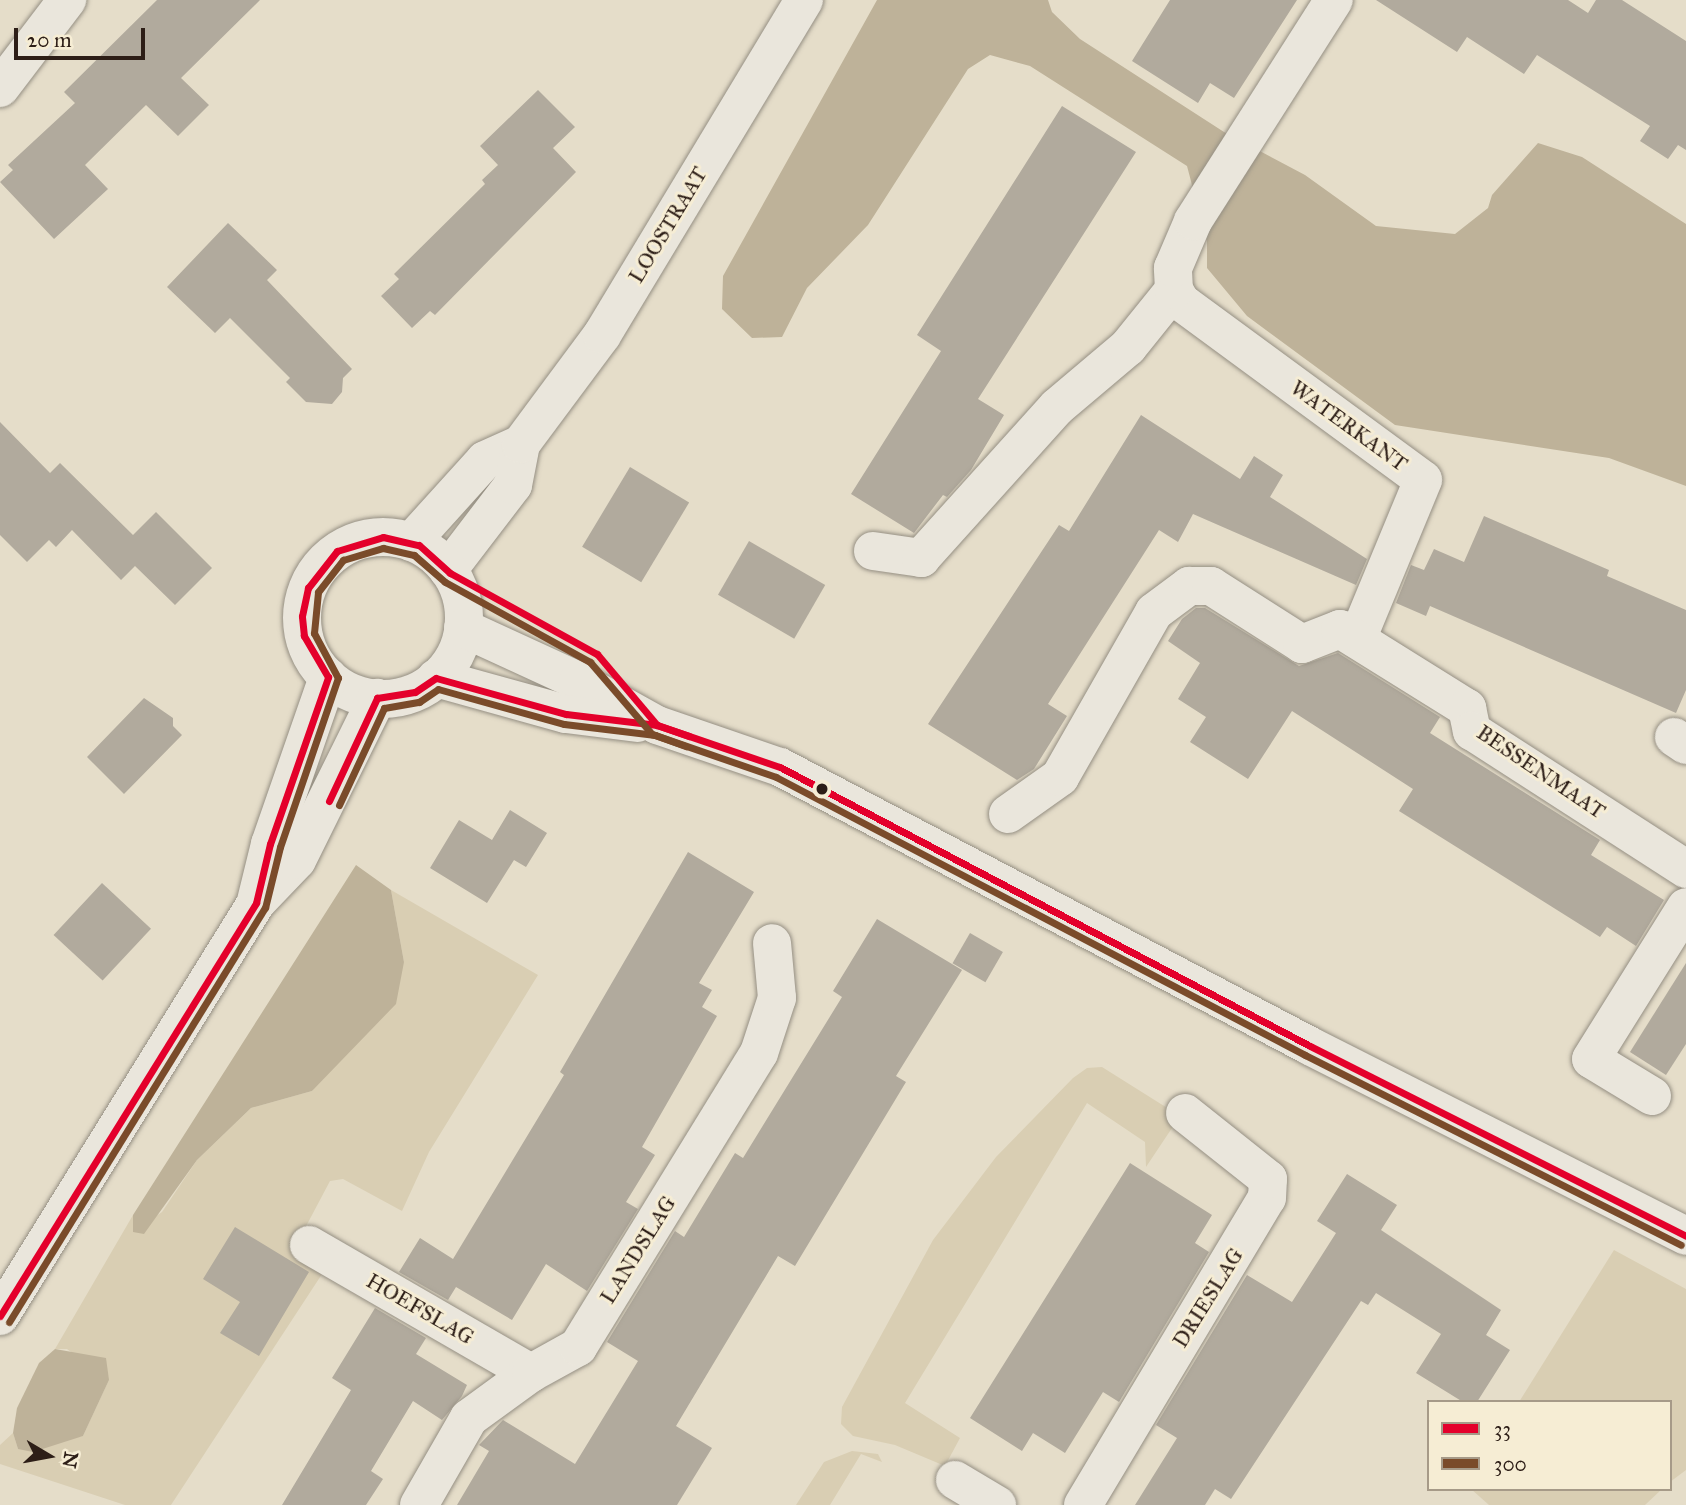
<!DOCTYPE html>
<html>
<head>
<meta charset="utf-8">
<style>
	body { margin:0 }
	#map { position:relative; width:1686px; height:1505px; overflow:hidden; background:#e5ddc9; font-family:"IM FELL Great Primer",serif }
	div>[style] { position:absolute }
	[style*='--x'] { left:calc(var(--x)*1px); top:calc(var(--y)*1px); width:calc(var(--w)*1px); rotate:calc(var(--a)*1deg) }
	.green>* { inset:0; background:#d9ceb3 }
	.water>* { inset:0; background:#beb299 }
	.building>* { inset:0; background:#b1aa9d; transform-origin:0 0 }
	.roads { filter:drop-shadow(0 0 2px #958f83) drop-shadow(0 0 2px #958f83) }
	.street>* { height:38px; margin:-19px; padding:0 19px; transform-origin:19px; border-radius:19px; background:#eae6dc }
	.secondary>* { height:38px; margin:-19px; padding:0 19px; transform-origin:19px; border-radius:19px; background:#eae6dc }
	.secondary>.ring { margin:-19px; padding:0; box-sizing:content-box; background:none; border:38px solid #eae6dc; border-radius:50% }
	.bus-1>* { height:7px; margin:-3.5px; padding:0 3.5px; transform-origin:3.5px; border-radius:3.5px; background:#e4002b }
	.bus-2>* { height:7px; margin:-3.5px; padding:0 3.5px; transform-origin:3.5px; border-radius:3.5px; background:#7a4b2a }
	.dots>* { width:19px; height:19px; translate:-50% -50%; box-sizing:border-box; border:4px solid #f6edd4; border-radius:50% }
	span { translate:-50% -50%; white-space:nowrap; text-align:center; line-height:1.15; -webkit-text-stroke:6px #f6edd4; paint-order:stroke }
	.street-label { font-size:21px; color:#2d1e17 }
	.legend { position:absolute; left:1427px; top:1400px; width:245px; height:91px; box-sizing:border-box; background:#f6edd4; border:2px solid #a69a88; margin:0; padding:9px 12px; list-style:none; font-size:21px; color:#2d1e17 }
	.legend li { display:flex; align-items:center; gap:14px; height:35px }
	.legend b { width:35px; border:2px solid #a69a88 }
	.north { position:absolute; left:14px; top:1421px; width:70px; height:70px; -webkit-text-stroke:5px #f6edd4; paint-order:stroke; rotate:100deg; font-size:19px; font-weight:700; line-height:28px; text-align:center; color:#2d1e17 }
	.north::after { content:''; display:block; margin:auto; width:24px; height:32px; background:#2d1e17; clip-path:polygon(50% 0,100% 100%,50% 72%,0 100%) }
	.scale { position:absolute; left:14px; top:28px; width:131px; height:32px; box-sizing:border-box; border:4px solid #2d1e17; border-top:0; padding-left:9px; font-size:21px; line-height:24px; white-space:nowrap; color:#2d1e17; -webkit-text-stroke:5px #f6edd4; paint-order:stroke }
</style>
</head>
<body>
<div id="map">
	<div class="green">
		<div style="clip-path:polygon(391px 890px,538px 975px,429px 1152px,402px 1211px,343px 1179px,330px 1181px,294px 1249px,326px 1268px,171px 1505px,125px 1505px,0 1464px,0 1445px,13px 1433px,18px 1449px,83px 1436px,109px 1380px,67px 1349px,55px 1349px,133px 1215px,133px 1232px,162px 1212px,197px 1160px,251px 1108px,312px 1091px,404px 962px)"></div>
		<div style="clip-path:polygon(1102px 1067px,1180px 1116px,1146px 1167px,1145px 1142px,1087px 1103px,905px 1403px,960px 1438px,945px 1466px,895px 1445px,853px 1436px,841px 1424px,842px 1407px,933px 1240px,996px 1157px,1073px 1078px,1087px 1068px)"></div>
		<div style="clip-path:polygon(1614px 1250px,1686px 1289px,1686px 1470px,1670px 1482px,1670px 1402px,1519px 1402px)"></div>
		<div style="clip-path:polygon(852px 1451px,878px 1454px,882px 1462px,861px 1454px,830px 1505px,796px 1505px,824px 1462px)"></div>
		<div style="clip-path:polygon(1471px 1489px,1662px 1489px,1645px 1505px,1489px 1505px)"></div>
	</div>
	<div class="water">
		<div style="clip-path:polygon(877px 0,1048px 0,1052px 12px,1080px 39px,1224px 132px,1305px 175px,1376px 226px,1455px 234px,1488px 208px,1492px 195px,1538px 143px,1582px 157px,1686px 224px,1686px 486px,1609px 458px,1395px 425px,1247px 316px,1207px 268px,1207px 242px,1187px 166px,1030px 66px,990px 55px,968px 69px,868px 225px,807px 288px,782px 337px,752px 338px,722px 309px,723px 276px)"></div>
		<div style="clip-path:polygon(356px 865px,391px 890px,404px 962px,396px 1004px,312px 1091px,251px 1108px,197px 1160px,144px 1234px,133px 1232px,133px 1215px)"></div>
		<div style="clip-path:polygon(55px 1349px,106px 1358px,109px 1380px,83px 1436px,33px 1452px,18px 1449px,13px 1433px,17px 1408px,39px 1363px)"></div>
	</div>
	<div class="building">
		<div style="clip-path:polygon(157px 0,260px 0,181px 78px,209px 105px,178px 136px,146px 105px,85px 165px,108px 189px,54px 239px,0 182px,13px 170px,8px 165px,75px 103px,64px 92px)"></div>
		<div style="clip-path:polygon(1170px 0,1297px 0,1234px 98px,1210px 83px,1198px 103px,1132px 61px)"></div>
		<div style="clip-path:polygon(1376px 0,1568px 0,1588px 13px,1596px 0,1622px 0,1686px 41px,1686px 150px,1678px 145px,1668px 159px,1640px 141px,1650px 126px,1537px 55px,1524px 74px,1467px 37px,1457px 52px)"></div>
		<div style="clip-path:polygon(538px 90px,575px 127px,553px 148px,576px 172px,435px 315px,430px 311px,412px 328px,381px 296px,399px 279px,394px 274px,485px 184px,482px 180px,498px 165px,480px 146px)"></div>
		<div style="clip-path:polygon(1062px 106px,1136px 152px,978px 399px,1004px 415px,971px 470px,947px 497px,943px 495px,914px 533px,851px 494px,941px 351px,917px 335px)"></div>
		<div style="clip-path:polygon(228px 223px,277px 270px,267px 280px,352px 369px,343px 378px,342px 392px,332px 404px,306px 402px,286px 382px,290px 378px,230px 318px,215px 333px,167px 287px)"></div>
		<div style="clip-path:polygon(1141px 415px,1240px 479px,1254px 456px,1283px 475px,1270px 497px,1367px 559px,1356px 585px,1193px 514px,1178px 542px,1159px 530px,1048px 704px,1067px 716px,1034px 769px,1017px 780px,928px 724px,1059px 525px,1069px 531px)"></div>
		<div style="clip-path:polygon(0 422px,50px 473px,60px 463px,133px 535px,156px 512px,212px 568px,175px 605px,135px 566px,121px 580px,72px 530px,56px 547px,49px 540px,27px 562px,0 535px)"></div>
		<div style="left:630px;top:467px;width:69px;height:93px;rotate:31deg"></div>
		<div style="clip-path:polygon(1484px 516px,1609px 570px,1607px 576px,1686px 610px,1686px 690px,1676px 713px,1430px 606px,1426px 616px,1396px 603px,1411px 565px,1424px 570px,1434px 549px,1464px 562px)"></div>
		<div style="left:749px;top:541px;width:88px;height:62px;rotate:30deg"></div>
		<div style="clip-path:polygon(1196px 608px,1205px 608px,1299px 666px,1338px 653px,1440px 717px,1430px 733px,1600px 840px,1591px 855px,1664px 900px,1636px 946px,1607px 927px,1600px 937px,1399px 811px,1413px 789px,1292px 711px,1248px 779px,1190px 742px,1206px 717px,1178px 699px,1200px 663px,1168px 641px,1182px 619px)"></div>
		<div style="clip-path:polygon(144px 698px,173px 718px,173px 726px,182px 735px,124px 794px,87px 757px)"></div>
		<div style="clip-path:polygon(510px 810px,547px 833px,526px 867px,514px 860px,487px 903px,430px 868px,459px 820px,492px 840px)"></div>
		<div style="clip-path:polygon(688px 852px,754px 892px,699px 983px,712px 990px,702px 1007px,717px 1016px,642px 1147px,655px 1155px,626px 1202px,638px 1209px,587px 1291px,546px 1264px,512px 1320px,456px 1287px,448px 1300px,399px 1272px,420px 1238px,453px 1259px,564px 1075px,560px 1072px)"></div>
		<div style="left:102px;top:883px;width:67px;height:71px;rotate:43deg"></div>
		<div style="clip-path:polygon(877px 919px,962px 970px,896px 1076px,906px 1082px,795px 1266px,778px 1256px,676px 1426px,712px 1448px,677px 1505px,457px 1505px,489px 1451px,479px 1445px,503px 1420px,575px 1464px,638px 1361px,607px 1342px,675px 1231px,684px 1237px,735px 1153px,743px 1158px,842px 997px,833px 991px)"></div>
		<div style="left:970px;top:933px;width:38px;height:35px;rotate:30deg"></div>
		<div style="clip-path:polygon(1686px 963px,1686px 1044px,1666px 1075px,1630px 1052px)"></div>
		<div style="clip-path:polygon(1130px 1163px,1212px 1215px,1195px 1243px,1209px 1252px,1119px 1402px,1103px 1392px,1065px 1453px,1033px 1433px,1022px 1451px,970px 1418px)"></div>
		<div style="clip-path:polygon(1347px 1174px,1397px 1205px,1381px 1230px,1501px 1310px,1486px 1335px,1510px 1350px,1477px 1402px,1463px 1402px,1416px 1373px,1441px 1334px,1376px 1293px,1368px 1305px,1361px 1301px,1231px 1499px,1215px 1489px,1205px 1505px,1135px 1505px,1177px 1438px,1156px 1425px,1247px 1275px,1292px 1302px,1336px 1233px,1317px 1221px)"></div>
		<div style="clip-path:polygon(235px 1227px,309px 1272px,259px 1356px,220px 1333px,240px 1302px,203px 1279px)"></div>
		<div style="clip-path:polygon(375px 1308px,426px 1338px,416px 1354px,467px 1385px,462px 1396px,442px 1420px,413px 1401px,371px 1471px,383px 1479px,366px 1505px,282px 1505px,351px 1390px,332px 1378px)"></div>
	</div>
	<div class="roads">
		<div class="street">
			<div style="--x:0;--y:88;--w:111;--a:-52.7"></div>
			<div style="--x:1174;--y:290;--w:14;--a:60"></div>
			<div style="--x:1181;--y:302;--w:300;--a:36.3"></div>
			<div style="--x:1423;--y:480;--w:172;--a:112.5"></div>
			<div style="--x:411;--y:542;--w:110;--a:-47.9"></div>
			<div style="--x:485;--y:460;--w:39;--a:-24"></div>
			<div style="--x:873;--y:551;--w:49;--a:8.3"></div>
			<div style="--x:921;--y:558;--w:203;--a:-48"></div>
			<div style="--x:1057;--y:407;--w:93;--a:-40.2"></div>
			<div style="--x:1128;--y:347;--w:73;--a:-51.1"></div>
			<div style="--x:1174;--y:290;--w:22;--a:-93"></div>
			<div style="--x:1173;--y:268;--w:51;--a:-66.9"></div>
			<div style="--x:1193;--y:221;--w:262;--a:-57.5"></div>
			<div style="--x:448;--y:570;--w:107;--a:-52.6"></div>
			<div style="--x:513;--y:485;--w:42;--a:-79"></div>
			<div style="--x:521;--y:444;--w:136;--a:-53.4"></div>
			<div style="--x:602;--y:335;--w:391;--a:-58.9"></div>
			<div style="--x:1674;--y:737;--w:14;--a:34"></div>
			<div style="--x:1008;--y:814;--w:64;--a:-35.4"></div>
			<div style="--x:1060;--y:777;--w:190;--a:-60.3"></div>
			<div style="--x:1154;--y:612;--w:44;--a:-36.6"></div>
			<div style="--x:1189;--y:586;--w:22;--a:0"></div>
			<div style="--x:1211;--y:586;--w:108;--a:32.5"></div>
			<div style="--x:1302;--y:644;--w:41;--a:-21.5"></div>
			<div style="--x:1340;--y:629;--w:150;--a:31.9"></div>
			<div style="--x:1467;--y:708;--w:24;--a:78"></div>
			<div style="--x:1472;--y:731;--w:255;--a:32.8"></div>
			<div style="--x:1652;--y:1096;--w:71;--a:-148.8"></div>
			<div style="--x:1591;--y:1059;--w:179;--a:-58"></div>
			<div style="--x:309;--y:1245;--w:256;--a:30"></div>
			<div style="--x:955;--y:1480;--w:49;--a:30.8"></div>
			<div style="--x:419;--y:1505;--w:100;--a:-60.1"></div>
			<div style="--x:469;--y:1418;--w:77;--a:-36"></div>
			<div style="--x:531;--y:1373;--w:54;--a:-29"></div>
			<div style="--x:578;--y:1347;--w:345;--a:-58.4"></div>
			<div style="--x:759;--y:1053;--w:58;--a:-71.9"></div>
			<div style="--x:777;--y:998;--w:55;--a:-95.2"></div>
			<div style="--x:1083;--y:1505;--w:358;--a:-59.1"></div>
			<div style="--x:1267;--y:1198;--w:19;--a:-87"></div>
			<div style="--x:1268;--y:1179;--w:106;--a:-141.5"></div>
		</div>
		<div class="secondary">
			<div class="ring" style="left:302px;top:537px;width:124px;height:124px"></div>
			<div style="--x:463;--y:628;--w:127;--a:24.7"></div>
			<div style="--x:578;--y:681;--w:90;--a:29.1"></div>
			<div style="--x:657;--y:725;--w:130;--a:18.9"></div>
			<div style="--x:780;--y:767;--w:599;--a:27.76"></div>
			<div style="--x:1310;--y:1046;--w:421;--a:26.8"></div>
			<div style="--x:436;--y:678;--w:135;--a:15.5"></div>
			<div style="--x:566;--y:714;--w:72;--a:7.2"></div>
			<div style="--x:256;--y:901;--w:59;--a:-76.2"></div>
			<div style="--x:270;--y:844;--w:177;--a:-70.8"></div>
			<div style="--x:0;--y:1316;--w:486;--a:-58.2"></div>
			<div style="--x:256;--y:903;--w:59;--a:-46.4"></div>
			<div style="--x:297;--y:860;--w:181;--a:-63.7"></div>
		</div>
	</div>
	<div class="bus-1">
		<div style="--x:329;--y:801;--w:114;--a:-65"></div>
		<div style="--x:377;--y:698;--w:38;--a:-9"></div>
		<div style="--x:415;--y:692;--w:25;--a:-34"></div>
		<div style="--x:436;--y:678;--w:135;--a:15.5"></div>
		<div style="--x:566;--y:714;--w:92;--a:6.9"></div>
		<div style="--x:657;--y:725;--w:34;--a:19"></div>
		<div style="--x:0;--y:1316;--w:486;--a:-58.2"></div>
		<div style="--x:256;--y:903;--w:61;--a:-76.7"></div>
		<div style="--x:270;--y:844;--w:177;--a:-70.8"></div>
		<div style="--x:328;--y:677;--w:48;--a:-120.3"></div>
		<div style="--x:304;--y:636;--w:20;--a:-96"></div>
		<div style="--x:302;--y:616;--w:29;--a:-78"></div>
		<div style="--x:308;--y:588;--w:47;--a:-51.9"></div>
		<div style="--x:337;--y:551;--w:48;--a:-16.9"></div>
		<div style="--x:383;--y:537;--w:37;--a:13"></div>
		<div style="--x:419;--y:545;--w:42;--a:42.1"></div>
		<div style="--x:450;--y:573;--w:168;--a:28.9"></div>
		<div style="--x:597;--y:654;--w:93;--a:49.8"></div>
		<div style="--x:657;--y:725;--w:130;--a:18.9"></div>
		<div style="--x:780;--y:767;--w:599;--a:27.76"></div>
		<div style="--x:1310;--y:1046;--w:421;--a:26.8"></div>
	</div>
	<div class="bus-2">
		<div style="--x:339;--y:805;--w:107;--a:-65.1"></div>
		<div style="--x:384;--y:708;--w:36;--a:-10"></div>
		<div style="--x:419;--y:702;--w:23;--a:-34"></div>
		<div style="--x:438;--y:689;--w:131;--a:15.5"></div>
		<div style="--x:564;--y:724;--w:92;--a:6.9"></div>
		<div style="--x:655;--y:735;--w:33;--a:20"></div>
		<div style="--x:9;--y:1322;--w:487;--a:-58.3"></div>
		<div style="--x:265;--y:908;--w:63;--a:-76.2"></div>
		<div style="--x:280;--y:847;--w:179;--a:-71.1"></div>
		<div style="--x:338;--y:678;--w:51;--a:-118.1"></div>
		<div style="--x:314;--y:633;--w:41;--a:-84.4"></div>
		<div style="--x:318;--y:592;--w:41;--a:-52"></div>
		<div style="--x:343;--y:560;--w:42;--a:-16.7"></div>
		<div style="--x:383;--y:548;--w:32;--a:13"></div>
		<div style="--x:414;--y:555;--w:41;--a:41.1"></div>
		<div style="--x:445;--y:582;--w:166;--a:28.9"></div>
		<div style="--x:590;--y:662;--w:95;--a:49.3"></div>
		<div style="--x:652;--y:734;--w:131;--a:19.1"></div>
		<div style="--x:776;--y:777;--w:598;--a:27.72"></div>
		<div style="--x:1305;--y:1055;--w:421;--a:26.8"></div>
	</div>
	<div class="dots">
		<div style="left:822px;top:789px;background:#2d1e17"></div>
	</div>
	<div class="street-label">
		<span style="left:668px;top:225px;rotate:-59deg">LOOSTRAAT</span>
		<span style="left:1349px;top:426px;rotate:36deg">WATERKANT</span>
		<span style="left:1541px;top:772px;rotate:34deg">BESSENMAAT</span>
		<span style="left:638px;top:1250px;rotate:-58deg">LANDSLAG</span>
		<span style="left:1208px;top:1298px;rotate:-58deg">DRIESLAG</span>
		<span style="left:420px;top:1309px;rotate:30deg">HOEFSLAG</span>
	</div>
	<ul class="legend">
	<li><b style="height:9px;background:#e4002b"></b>33</li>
	<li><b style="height:9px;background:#7a4b2a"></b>300</li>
	</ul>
	<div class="north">N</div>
	<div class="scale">20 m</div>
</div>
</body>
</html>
